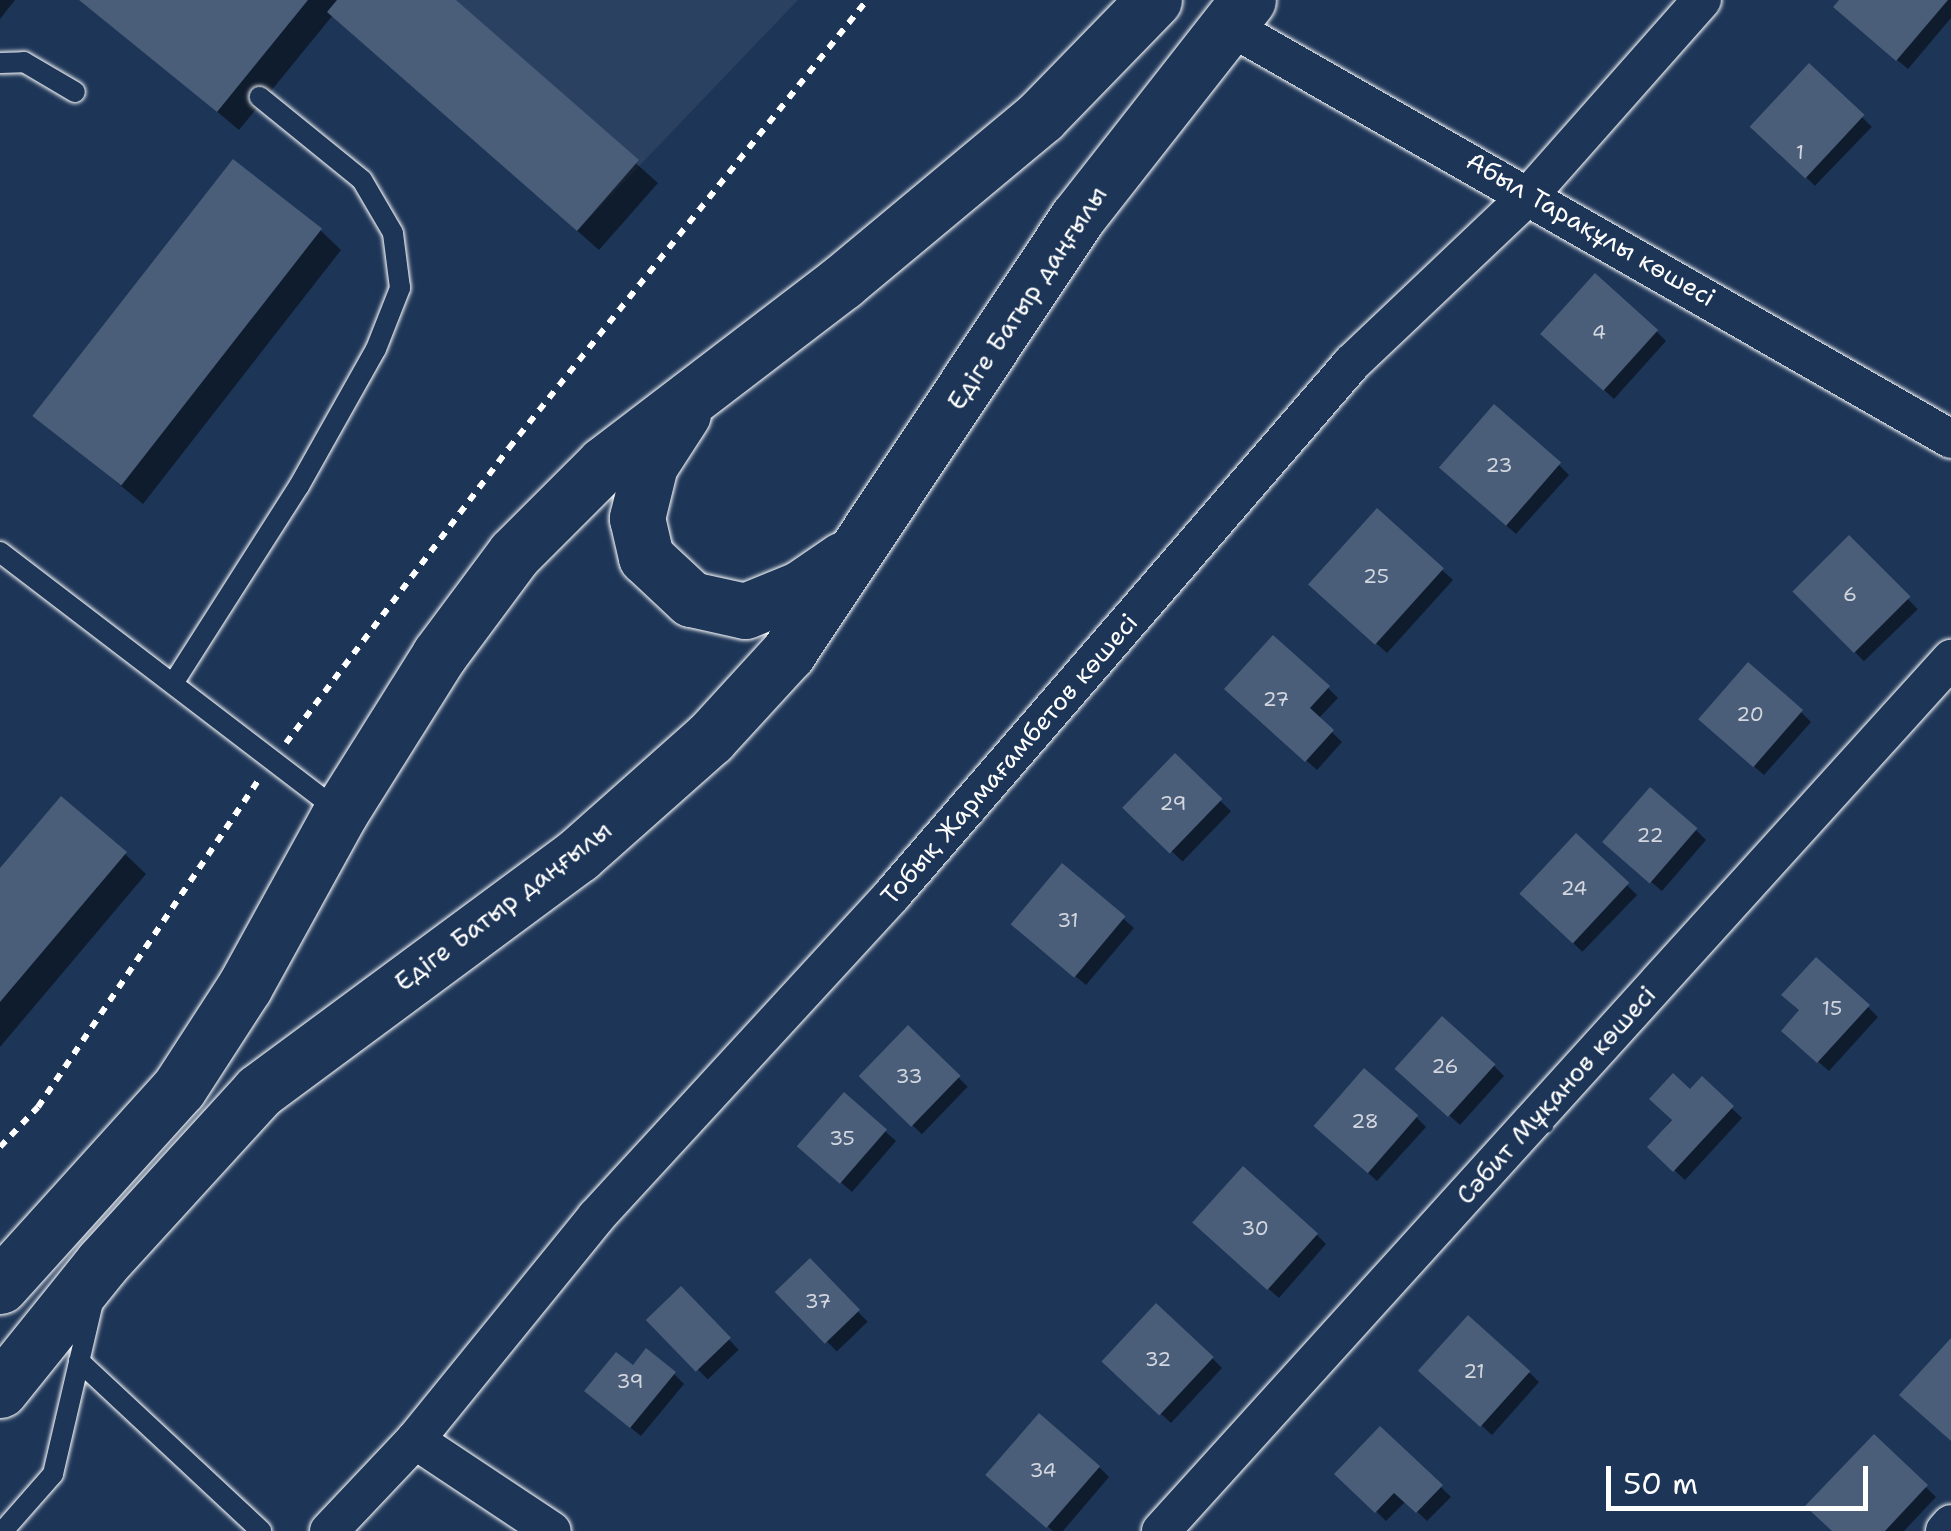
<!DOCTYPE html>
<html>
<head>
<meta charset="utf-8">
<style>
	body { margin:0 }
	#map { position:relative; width:1951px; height:1531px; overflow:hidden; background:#1d3557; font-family:"Shantell Sans",sans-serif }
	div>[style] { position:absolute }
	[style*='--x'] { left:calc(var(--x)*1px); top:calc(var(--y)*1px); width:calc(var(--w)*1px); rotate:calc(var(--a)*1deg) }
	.built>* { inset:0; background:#2a4161 }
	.shadow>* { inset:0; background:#0007; transform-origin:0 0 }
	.building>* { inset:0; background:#4a5d79; transform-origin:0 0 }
	.path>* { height:6px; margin-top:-3px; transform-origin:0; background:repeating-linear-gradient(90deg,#fff 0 8px,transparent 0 16px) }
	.roads { filter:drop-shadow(0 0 2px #fff) drop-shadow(0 0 2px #fff) }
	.lane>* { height:20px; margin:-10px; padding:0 10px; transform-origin:10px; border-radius:10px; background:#1d3557 }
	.street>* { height:38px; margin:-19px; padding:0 19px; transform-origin:19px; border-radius:19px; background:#1d3557 }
	.primary>* { height:55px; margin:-27.5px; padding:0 27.5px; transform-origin:27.5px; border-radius:27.5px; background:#1d3557 }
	span { translate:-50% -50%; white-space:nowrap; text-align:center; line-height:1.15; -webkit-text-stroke:10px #1d3557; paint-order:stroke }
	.number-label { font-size:20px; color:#d2d6de }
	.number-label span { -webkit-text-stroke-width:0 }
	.street-label { font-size:25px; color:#fff }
	.scale { position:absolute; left:1606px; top:1466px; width:262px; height:45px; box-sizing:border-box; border:5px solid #fff; border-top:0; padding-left:12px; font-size:30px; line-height:35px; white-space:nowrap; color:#fff; -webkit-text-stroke:8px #1d3557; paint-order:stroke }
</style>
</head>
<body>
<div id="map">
	<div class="built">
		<div style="clip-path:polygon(337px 0,798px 0,577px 231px,327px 12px)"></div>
	</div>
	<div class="shadow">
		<div style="clip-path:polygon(0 0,15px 0,0 19px)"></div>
		<div style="clip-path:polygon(84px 0,452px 0,658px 183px,599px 250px,333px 15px,239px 130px)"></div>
		<div style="clip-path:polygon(1842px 0,1951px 0,1951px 18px,1908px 69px,1846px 17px)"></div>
		<div style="left:1810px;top:67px;width:86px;height:82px;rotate:44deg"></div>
		<div style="clip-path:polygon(320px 230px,341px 250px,143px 504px,36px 416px)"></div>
		<div style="clip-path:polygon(1656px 331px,1666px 341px,1614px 399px,1553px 344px)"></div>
		<div style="clip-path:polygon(1559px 465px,1569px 475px,1516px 534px,1451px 477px)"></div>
		<div style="clip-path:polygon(1377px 511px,1453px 580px,1387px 653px,1321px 594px)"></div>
		<div style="left:1849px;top:538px;width:99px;height:75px;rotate:46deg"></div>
		<div style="clip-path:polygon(1328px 688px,1338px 698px,1318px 719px,1342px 742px,1317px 770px,1238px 699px)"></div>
		<div style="clip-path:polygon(1801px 712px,1811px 722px,1764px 775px,1711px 729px)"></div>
		<div style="left:1175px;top:757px;width:78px;height:70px;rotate:44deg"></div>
		<div style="clip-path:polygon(1696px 830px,1706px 840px,1662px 891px,1616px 853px)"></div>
		<div style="left:1576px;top:836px;width:85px;height:79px;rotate:44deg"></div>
		<div style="clip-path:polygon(125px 854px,146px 874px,0 1047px,0 872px)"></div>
		<div style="clip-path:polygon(1062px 866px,1134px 928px,1086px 985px,1024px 934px)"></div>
		<div style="clip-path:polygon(1868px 1007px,1878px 1017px,1829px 1071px,1794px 1041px)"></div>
		<div style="left:908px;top:1029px;width:83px;height:66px;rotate:44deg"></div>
		<div style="clip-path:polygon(1494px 1066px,1504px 1076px,1460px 1125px,1408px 1079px)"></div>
		<div style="clip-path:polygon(1702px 1080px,1742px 1118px,1685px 1180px,1650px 1147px)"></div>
		<div style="clip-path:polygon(845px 1096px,896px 1141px,852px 1192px,811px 1156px)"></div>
		<div style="clip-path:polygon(1416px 1117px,1426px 1127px,1377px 1181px,1327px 1136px)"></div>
		<div style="clip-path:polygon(1206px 1233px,1317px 1235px,1326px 1244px,1279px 1298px)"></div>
		<div style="left:810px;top:1262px;width:83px;height:43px;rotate:46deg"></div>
		<div style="left:681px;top:1290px;width:83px;height:43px;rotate:46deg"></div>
		<div style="clip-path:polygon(1212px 1358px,1222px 1368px,1171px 1423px,1105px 1362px)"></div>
		<div style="clip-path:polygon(633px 1369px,674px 1374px,684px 1384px,641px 1436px,597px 1401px)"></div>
		<div style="clip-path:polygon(1529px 1372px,1539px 1382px,1492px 1435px,1432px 1381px)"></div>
		<div style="clip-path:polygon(1381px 1429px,1451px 1497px,1427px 1521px,1406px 1501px,1386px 1521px,1338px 1474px)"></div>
		<div style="clip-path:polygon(1874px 1437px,1936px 1497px,1904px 1531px,1835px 1531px)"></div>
		<div style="clip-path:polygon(1099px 1467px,1109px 1477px,1063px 1531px,1053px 1531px,998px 1484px)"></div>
	</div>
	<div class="building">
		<div style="clip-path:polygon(79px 0,308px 0,217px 112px)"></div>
		<div style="clip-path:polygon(337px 0,456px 0,639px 160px,577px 231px,327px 12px)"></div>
		<div style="clip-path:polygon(1839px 0,1948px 0,1896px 61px,1833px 7px)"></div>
		<div style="left:1809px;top:63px;width:76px;height:87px;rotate:43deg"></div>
		<div style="left:233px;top:159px;width:113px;height:326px;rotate:38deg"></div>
		<div style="left:1595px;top:273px;width:85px;height:82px;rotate:42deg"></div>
		<div style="left:1494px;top:404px;width:89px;height:84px;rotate:41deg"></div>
		<div style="left:1377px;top:508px;width:90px;height:103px;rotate:42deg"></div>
		<div style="left:1849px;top:535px;width:87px;height:80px;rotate:45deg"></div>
		<div style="clip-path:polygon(1273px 635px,1330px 686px,1310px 708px,1334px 730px,1305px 762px,1224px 689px)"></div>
		<div style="left:1748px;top:662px;width:73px;height:76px;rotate:41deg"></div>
		<div style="left:1175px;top:753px;width:66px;height:76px;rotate:44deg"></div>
		<div style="left:1650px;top:787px;width:63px;height:73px;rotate:41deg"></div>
		<div style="clip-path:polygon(61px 796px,127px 852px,0 1002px,0 868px)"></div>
		<div style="left:1576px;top:833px;width:73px;height:83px;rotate:43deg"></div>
		<div style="left:1062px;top:863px;width:83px;height:80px;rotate:40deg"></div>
		<div style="clip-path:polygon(1816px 957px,1870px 1005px,1817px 1063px,1781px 1031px,1799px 1010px,1781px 995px)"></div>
		<div style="left:1442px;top:1016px;width:72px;height:71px;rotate:42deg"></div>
		<div style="left:908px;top:1025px;width:73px;height:71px;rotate:44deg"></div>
		<div style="left:1364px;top:1068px;width:72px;height:77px;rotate:41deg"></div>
		<div style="clip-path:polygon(1673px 1073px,1690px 1089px,1702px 1076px,1734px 1106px,1673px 1172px,1647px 1147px,1672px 1120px,1649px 1099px)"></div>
		<div style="left:844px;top:1092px;width:57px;height:72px;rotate:41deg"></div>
		<div style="left:1243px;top:1166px;width:101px;height:76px;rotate:42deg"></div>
		<div style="left:810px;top:1258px;width:72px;height:49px;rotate:46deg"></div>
		<div style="left:681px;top:1286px;width:72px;height:49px;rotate:46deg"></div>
		<div style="left:1156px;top:1303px;width:79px;height:80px;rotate:43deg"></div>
		<div style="left:1468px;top:1315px;width:84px;height:75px;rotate:42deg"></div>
		<div style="clip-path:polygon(1951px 1338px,1951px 1441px,1899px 1395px)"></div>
		<div style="clip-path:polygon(646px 1348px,676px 1372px,630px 1428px,584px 1391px,616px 1352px,633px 1365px)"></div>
		<div style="left:1039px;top:1413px;width:81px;height:82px;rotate:41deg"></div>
		<div style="clip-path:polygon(1380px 1426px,1443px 1485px,1416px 1513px,1394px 1493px,1375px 1513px,1334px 1474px)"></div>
		<div style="clip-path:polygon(1874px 1434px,1928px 1485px,1885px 1531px,1832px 1531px,1805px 1506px)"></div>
	</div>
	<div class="path">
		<div style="--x:286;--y:743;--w:370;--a:-52.9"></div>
		<div style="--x:509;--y:448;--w:573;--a:-51.37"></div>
		<div style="--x:0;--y:1147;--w:55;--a:-46.5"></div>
		<div style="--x:38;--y:1107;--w:393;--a:-56"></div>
	</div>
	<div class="roads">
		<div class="lane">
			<div style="--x:0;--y:63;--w:24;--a:-2"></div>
			<div style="--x:24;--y:62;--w:59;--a:30.5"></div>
			<div style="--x:0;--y:552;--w:427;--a:37.4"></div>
			<div style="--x:174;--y:682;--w:232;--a:-57.5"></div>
			<div style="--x:299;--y:486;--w:157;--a:-60.7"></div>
			<div style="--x:376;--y:349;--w:66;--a:-68.5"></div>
			<div style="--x:400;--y:288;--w:55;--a:-97.3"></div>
			<div style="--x:393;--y:233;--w:61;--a:-120.3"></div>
			<div style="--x:362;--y:180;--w:132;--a:-140.9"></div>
			<div style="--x:79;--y:1361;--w:249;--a:43"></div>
			<div style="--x:3;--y:1531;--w:76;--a:-48.7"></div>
			<div style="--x:53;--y:1474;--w:177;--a:-76.9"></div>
		</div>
		<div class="street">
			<div style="--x:1227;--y:25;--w:834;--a:29.76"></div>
			<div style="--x:415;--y:1440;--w:164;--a:33.6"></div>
			<div style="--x:329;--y:1531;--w:125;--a:-46.6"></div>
			<div style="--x:415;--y:1440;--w:287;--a:-50.9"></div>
			<div style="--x:596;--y:1217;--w:437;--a:-47.4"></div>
			<div style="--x:892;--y:895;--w:703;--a:-49.15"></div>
			<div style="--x:1352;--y:363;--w:247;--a:-43.5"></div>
			<div style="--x:1531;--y:193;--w:258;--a:-48.5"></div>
			<div style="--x:1161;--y:1531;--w:1177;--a:-47.82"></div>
			<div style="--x:1945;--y:1531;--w:9;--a:-49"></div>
		</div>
		<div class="primary">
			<div style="--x:683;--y:414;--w:61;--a:122.9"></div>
			<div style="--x:650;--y:465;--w:55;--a:103.8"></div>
			<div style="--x:637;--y:518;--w:40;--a:77"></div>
			<div style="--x:646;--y:557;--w:62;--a:43"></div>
			<div style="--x:691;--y:599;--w:55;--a:12.5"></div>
			<div style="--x:745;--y:611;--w:61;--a:-22.3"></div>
			<div style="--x:801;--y:588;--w:51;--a:-34.6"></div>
			<div style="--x:0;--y:1286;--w:267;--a:-47.9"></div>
			<div style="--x:179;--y:1088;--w:121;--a:-57.1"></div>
			<div style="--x:245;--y:986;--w:197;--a:-61.2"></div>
			<div style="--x:340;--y:813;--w:186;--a:-57.9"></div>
			<div style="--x:439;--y:655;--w:126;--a:-53.4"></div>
			<div style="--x:514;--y:554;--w:127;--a:-45"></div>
			<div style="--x:604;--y:464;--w:300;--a:-37.4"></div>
			<div style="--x:842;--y:282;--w:259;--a:-39.8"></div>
			<div style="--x:1041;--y:116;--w:162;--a:-45.8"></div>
			<div style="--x:0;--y:1390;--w:163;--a:-51.2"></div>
			<div style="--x:102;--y:1263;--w:233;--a:-47.6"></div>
			<div style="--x:259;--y:1091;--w:397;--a:-36.5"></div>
			<div style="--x:578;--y:855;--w:176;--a:-41.6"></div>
			<div style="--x:710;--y:738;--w:115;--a:-47.5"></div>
			<div style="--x:788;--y:653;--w:522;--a:-56.4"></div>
			<div style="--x:1077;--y:218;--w:277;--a:-51.9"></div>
		</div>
	</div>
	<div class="number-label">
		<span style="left:1800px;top:152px">1</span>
		<span style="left:1599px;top:332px">4</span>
		<span style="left:1499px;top:465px">23</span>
		<span style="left:1376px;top:576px">25</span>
		<span style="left:1850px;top:594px">6</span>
		<span style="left:1276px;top:699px">27</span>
		<span style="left:1750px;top:714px">20</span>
		<span style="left:1173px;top:803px">29</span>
		<span style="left:1650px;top:835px">22</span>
		<span style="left:1574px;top:888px">24</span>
		<span style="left:1068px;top:920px">31</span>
		<span style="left:1832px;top:1008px">15</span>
		<span style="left:1445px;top:1066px">26</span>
		<span style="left:909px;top:1076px">33</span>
		<span style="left:1365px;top:1121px">28</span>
		<span style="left:842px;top:1138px">35</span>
		<span style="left:1255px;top:1228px">30</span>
		<span style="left:818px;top:1301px">37</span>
		<span style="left:1158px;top:1359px">32</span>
		<span style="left:1474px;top:1371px">21</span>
		<span style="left:630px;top:1381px">39</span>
		<span style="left:1043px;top:1470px">34</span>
	</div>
	<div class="street-label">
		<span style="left:1591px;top:229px;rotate:30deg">Абыл Тарақұлы көшесі</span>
		<span style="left:1027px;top:298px;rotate:-56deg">Едіге Батыр даңғылы</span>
		<span style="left:1009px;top:759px;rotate:-49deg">Тобық Жармағамбетов көшесі</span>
		<span style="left:503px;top:906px;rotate:-37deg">Едіге Батыр даңғылы</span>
		<span style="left:1556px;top:1095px;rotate:-48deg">Сәбит Мұқанов көшесі</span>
	</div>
	<div class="scale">50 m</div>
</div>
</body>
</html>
